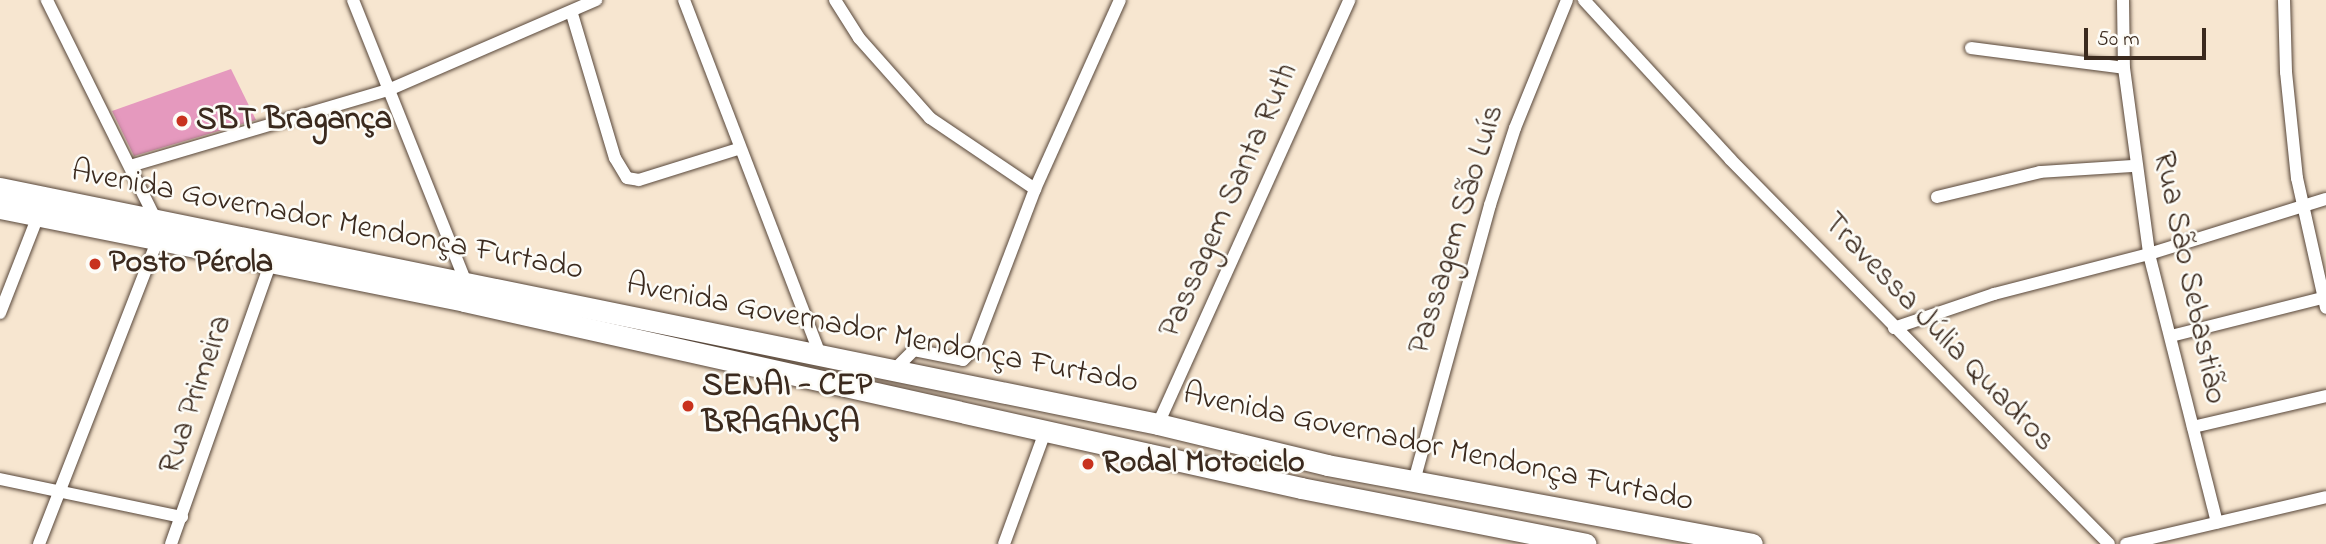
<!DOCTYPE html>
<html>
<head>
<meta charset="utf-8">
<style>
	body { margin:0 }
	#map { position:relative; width:2326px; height:544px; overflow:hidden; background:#f7e6d0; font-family:"Indie Flower",sans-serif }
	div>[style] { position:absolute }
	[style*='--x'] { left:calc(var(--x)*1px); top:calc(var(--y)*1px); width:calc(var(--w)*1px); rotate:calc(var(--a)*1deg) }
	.building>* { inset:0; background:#e599be }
	.roads { filter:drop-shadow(0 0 2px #574639) drop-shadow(0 0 2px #574639) }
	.street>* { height:12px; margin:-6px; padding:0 6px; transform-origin:6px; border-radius:6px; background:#fff }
	.primary>* { height:21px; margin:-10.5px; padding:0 10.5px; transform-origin:10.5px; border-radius:10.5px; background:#fff }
	.dots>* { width:19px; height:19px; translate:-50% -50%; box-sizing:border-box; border:4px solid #fdfcf7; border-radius:50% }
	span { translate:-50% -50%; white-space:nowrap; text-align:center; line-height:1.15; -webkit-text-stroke:5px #fdfcf7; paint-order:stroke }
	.poi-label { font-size:32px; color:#3b2a1e; font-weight:700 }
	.left { translate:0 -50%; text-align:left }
	.street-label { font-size:32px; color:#3b2a1e }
	.scale { position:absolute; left:2084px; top:28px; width:122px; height:32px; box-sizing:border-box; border:4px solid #3b2a1e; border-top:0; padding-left:9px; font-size:21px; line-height:24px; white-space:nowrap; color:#3b2a1e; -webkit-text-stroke:5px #fdfcf7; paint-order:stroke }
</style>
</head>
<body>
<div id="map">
	<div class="building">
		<div style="clip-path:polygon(231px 69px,256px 120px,134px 156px,112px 111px)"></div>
	</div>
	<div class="roads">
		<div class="street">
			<div style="--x:353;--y:0;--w:305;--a:68.2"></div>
			<div style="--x:684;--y:0;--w:380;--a:69"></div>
			<div style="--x:835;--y:0;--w:45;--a:57.7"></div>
			<div style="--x:859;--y:38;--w:107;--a:48.4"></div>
			<div style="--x:930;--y:118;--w:127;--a:34.1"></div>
			<div style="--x:1584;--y:0;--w:216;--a:47.4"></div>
			<div style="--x:1730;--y:159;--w:540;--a:45.45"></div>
			<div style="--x:2123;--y:0;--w:68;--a:89.2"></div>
			<div style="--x:2124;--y:68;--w:188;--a:82.3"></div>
			<div style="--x:2149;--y:254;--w:277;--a:75.8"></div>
			<div style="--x:2284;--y:0;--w:72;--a:88.4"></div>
			<div style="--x:2286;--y:72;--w:107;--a:84.1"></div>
			<div style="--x:2297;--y:178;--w:133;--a:77.4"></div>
			<div style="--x:572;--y:14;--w:150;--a:73.4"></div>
			<div style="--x:615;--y:158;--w:23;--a:59"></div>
			<div style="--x:627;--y:178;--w:12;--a:9"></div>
			<div style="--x:639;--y:180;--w:104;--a:-17.4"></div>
			<div style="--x:1971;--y:48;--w:154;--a:7.4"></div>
			<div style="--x:130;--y:166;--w:269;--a:-16.4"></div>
			<div style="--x:388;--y:90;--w:227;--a:-23.4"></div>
			<div style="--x:1937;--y:197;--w:106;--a:-13.6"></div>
			<div style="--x:2040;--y:172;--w:94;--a:-3.7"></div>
			<div style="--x:0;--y:313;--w:110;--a:-68.6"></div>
			<div style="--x:1894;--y:328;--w:106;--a:-18.8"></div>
			<div style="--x:1994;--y:294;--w:160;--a:-14.5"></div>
			<div style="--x:2149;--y:254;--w:185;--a:-17.3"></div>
			<div style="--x:2171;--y:336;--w:160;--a:-14.1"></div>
			<div style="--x:894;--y:370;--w:28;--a:-45"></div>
			<div style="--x:914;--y:350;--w:50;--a:11.5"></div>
			<div style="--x:963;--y:360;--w:16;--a:-45"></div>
			<div style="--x:974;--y:349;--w:171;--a:-69.1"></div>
			<div style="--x:1035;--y:189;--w:207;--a:-65.8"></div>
			<div style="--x:1158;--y:424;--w:465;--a:-65.7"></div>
			<div style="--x:2193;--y:427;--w:137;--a:-13.1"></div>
			<div style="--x:0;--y:479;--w:186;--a:11.8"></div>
			<div style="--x:1414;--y:481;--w:286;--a:-74.6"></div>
			<div style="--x:1490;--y:205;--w:81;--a:-72"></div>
			<div style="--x:1515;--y:128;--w:138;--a:-67.9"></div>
			<div style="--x:39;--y:544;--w:328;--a:-68.7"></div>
			<div style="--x:158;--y:238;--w:18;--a:-96"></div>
			<div style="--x:156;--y:220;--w:246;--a:-116.4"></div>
			<div style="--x:171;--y:544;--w:299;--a:-70.5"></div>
			<div style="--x:1004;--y:544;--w:119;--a:-69.9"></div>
			<div style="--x:2126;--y:544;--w:205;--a:-13.2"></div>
		</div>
		<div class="primary">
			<div style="--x:0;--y:188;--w:1182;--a:11.52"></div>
			<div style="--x:1158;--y:424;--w:174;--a:13.6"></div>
			<div style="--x:1327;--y:465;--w:432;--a:10.5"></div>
			<div style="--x:0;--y:208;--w:473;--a:11.3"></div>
			<div style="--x:464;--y:301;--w:858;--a:12.59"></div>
			<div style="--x:1301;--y:488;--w:290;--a:11.1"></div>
		</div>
	</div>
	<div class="dots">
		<div style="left:182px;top:121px;background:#c8321e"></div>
		<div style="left:95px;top:264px;background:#c8321e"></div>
		<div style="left:688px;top:406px;background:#c8321e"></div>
		<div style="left:1088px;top:464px;background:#c8321e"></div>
	</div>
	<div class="poi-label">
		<span class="left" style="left:196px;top:121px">SBT Bragança</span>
		<span class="left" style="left:109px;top:264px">Posto Pérola</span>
		<span class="left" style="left:702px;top:406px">SENAI - CEP<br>BRAGANÇA</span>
		<span class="left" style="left:1102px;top:464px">Rodal Motociclo</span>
	</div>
	<div class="street-label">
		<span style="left:1230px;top:201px;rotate:-66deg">Passagem Santa Ruth</span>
		<span style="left:327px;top:222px;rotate:11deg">Avenida Governador Mendonça Furtado</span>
		<span style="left:1458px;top:230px;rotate:-73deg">Passagem São Luís</span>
		<span style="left:2188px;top:278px;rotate:78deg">Rua São Sebastião</span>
		<span style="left:1938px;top:333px;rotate:46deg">Travessa Júlia Quadros</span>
		<span style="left:882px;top:335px;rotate:11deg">Avenida Governador Mendonça Furtado</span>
		<span style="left:197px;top:395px;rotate:-71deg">Rua Primeira</span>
		<span style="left:1438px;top:449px;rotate:12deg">Avenida Governador Mendonça Furtado</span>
	</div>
	<div class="scale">50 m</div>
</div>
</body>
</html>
